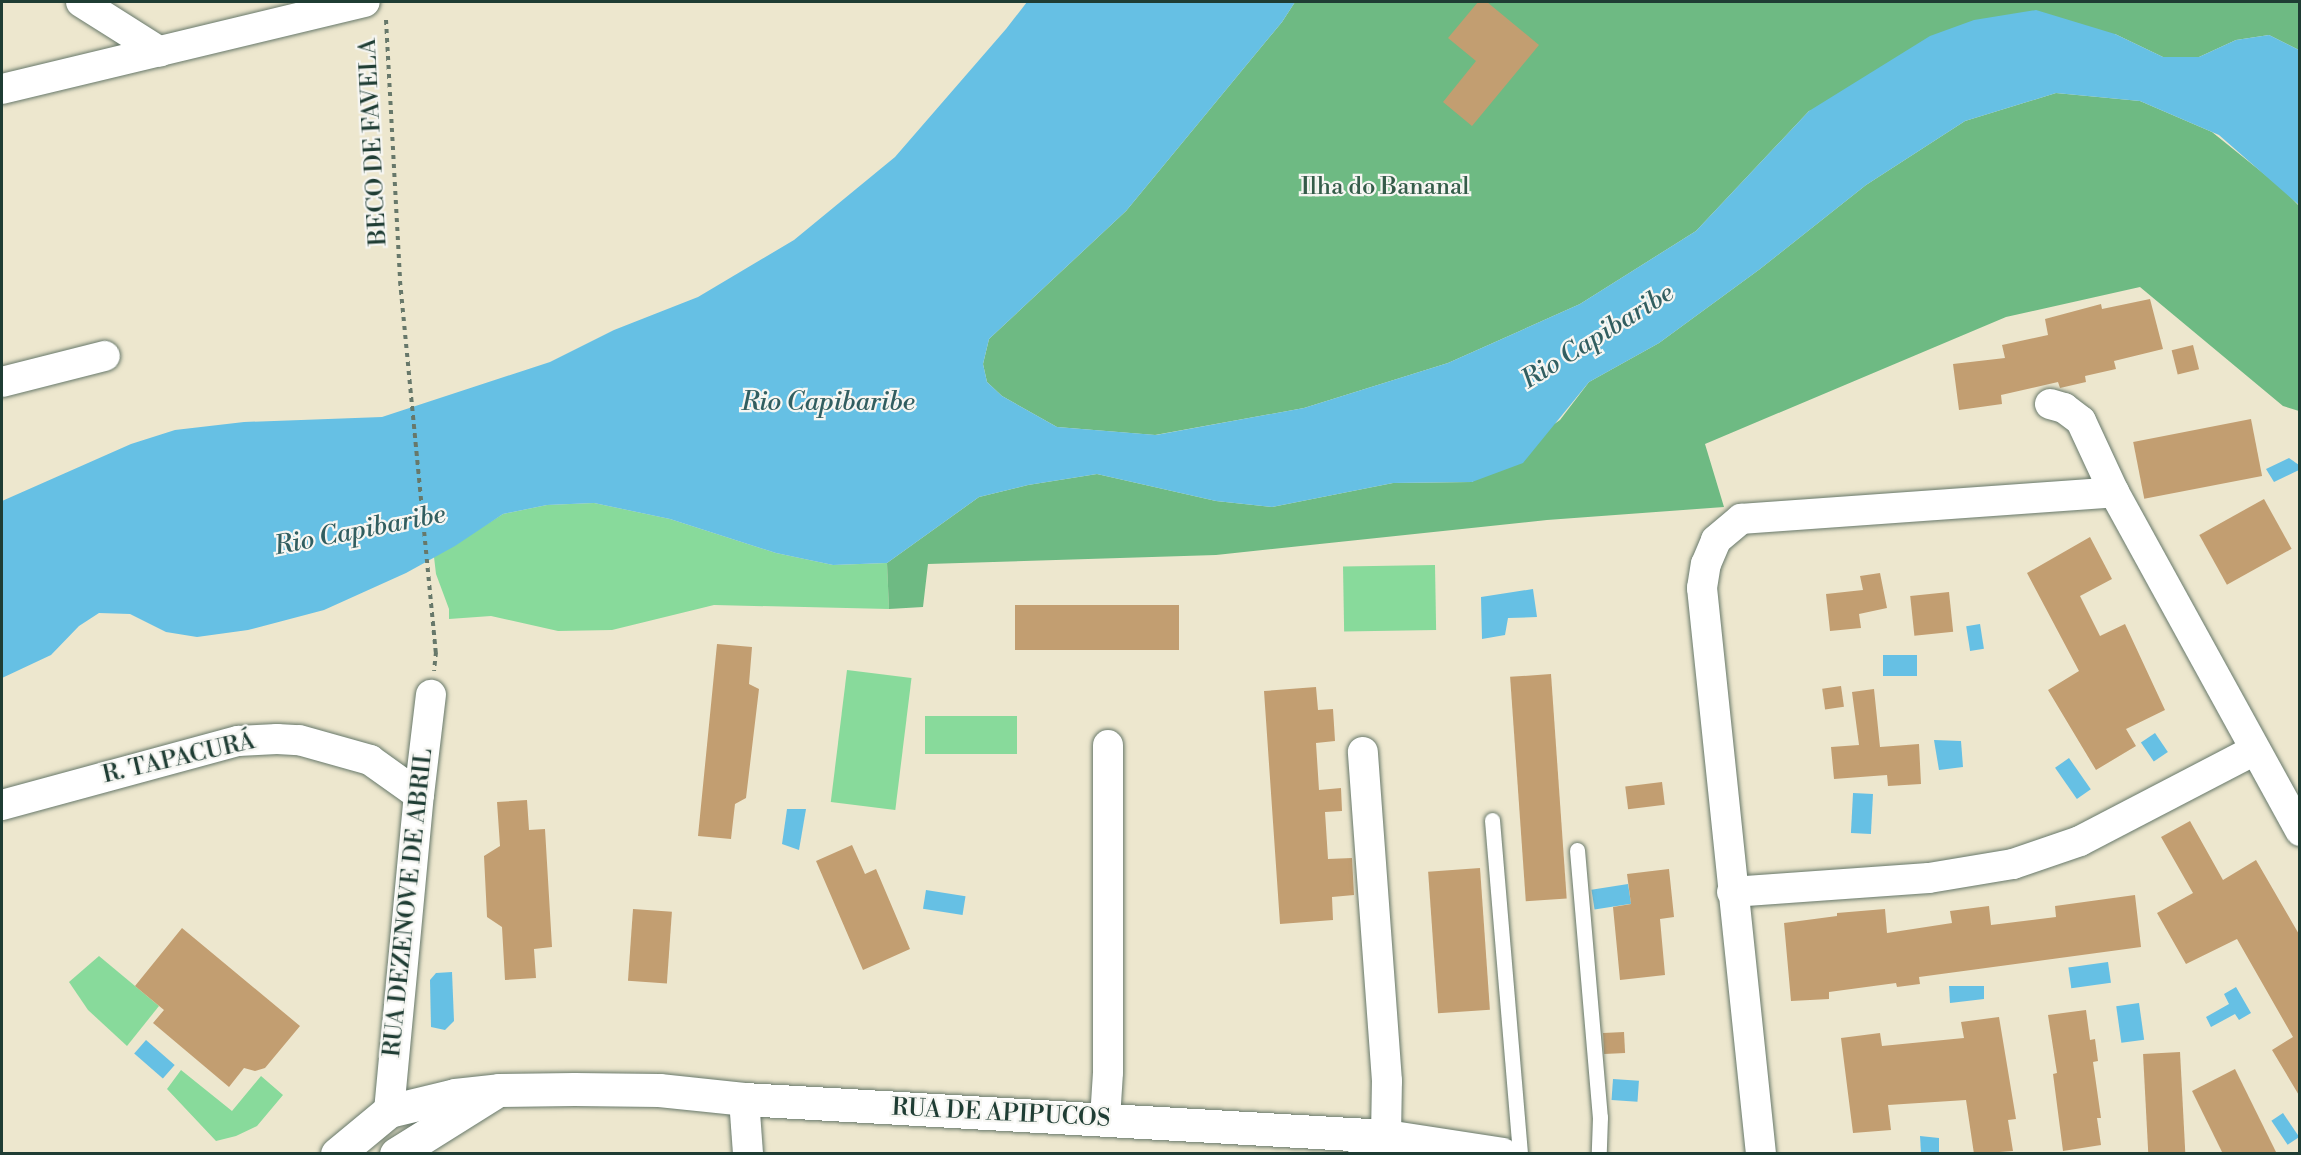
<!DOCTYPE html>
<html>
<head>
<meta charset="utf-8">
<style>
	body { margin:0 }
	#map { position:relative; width:2301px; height:1155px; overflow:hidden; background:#ede7ce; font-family:"Libre Bodoni",serif }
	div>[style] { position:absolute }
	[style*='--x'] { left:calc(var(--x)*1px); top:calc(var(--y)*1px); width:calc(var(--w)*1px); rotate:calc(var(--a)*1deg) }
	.green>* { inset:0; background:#88da9b; transform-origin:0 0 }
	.forest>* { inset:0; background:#6eba83 }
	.water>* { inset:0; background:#66c0e4; transform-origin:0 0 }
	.building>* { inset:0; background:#c29e71; transform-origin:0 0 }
	.path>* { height:4px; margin-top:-2px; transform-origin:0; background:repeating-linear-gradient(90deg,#67786a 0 4.5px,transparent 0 9px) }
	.roads { filter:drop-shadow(0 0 2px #67786a) drop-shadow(0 0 2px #67786a) }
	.service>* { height:15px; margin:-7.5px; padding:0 7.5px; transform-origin:7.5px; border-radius:7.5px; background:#fff }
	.minor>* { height:30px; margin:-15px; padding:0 15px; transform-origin:15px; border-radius:15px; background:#fff }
	.secondary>* { height:33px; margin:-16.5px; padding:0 16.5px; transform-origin:16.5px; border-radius:16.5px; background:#fff }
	span { translate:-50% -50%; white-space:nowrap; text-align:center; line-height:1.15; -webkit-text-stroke:4.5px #f6f6f2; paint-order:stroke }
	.street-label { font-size:24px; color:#1f3d34 }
	.park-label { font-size:24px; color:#345c49 }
	.water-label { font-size:26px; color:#315e60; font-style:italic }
	.frame { position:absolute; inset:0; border:3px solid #1f3d34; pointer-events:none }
</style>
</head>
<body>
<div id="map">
	<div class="green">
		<div style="clip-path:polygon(594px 503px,670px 519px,776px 553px,833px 565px,887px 563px,889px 609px,714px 605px,612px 630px,558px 631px,491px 616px,449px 619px,449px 609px,436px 574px,434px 557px,503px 514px,547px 505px)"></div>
		<div style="left:1435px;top:565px;width:65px;height:92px;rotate:89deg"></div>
		<div style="left:847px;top:670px;width:65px;height:133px;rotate:7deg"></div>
		<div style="left:1017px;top:716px;width:38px;height:92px;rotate:90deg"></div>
		<div style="clip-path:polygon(99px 956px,159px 1006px,127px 1046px,88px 1010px,69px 982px)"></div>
		<div style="clip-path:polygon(181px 1070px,232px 1111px,261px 1076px,283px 1095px,257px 1126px,236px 1136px,216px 1141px,167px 1089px)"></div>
	</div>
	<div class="forest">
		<div style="clip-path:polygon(1295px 2px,2299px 2px,2299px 50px,2269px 35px,2236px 40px,2199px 57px,2163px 57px,2115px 34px,1809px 111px,1696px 231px,1580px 304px,1448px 363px,1304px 408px,1155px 435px,1057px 427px,1002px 396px,987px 382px,983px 364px,989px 339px,1126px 211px,1282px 22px)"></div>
		<div style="clip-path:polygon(2056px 93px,2140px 101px,2212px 132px,2284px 190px,2299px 206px,2299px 411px,2283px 406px,2140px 287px,2006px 317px,1705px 444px,1724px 507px,1547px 520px,1216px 555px,928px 564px,923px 607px,889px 609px,887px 563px,979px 497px,1028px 485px,1097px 474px,1216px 501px,1272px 507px,1393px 483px,1472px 482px,1560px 420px,1589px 382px,1659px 343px,1760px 269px,1866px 185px,1965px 121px)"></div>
	</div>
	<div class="water">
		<div style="clip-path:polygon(1027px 2px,1295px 2px,1282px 22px,1126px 211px,989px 339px,983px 364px,987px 382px,1002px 396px,1057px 427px,1156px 435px,1304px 408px,1448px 363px,1580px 304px,1696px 231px,1809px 111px,1930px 36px,1974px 20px,2036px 10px,2115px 34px,2163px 57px,2199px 57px,2236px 40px,2269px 35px,2299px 50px,2299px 205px,2219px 135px,2140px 101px,2056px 93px,1965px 121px,1866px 185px,1760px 269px,1659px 343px,1589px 382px,1523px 463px,1472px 482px,1393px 483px,1272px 507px,1216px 501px,1097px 474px,1028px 485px,979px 497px,887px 563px,833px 565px,776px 553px,670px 519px,594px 503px,547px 505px,503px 514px,455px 546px,406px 573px,324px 610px,248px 630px,197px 637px,166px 632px,130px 614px,99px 613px,79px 626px,51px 655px,2px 678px,2px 501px,131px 444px,175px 430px,244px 422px,382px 417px,550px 362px,614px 330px,698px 297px,794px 240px,895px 157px,1006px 29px)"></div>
		<div style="clip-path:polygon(2289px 458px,2299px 465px,2299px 470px,2274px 482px,2266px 469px)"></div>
		<div style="clip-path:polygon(1533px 589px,1537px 617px,1508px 618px,1505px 635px,1482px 639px,1481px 597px)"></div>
		<div style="left:1980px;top:624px;width:25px;height:14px;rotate:81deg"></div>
		<div style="left:1883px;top:655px;width:34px;height:21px"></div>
		<div style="left:2155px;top:733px;width:23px;height:17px;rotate:56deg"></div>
		<div style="clip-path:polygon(1934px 740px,1961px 741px,1963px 767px,1939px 770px)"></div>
		<div style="left:2069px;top:758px;width:38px;height:17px;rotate:55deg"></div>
		<div style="left:1873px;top:794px;width:40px;height:20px;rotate:93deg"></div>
		<div style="clip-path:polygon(787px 809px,806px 809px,799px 850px,782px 844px)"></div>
		<div style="left:1628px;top:884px;width:20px;height:37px;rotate:81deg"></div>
		<div style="left:926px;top:890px;width:40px;height:19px;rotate:9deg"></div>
		<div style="left:2108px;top:962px;width:21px;height:40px;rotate:82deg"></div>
		<div style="clip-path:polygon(452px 972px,454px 1021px,445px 1030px,431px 1027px,430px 980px,436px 973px)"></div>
		<div style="clip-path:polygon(1949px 986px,1984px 986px,1984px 999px,1950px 1003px)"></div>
		<div style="clip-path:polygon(2236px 987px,2251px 1013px,2239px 1020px,2235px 1014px,2211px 1027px,2206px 1017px,2229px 1004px,2224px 994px)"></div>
		<div style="left:2139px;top:1003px;width:37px;height:23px;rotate:82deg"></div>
		<div style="left:146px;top:1040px;width:38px;height:18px;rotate:41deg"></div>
		<div style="left:1613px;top:1079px;width:26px;height:21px;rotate:4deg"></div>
		<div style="left:2283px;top:1113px;width:29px;height:14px;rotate:56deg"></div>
		<div style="clip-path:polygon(1920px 1136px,1939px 1138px,1939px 1153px,1921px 1153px)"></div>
	</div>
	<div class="building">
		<div style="clip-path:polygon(1478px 2px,1487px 2px,1539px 45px,1472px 126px,1443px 102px,1476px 61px,1448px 38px)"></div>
		<div style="clip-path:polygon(2150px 299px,2163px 349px,2114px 361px,2116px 369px,2085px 376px,2086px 382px,2060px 388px,2058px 382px,2001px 395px,2002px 404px,1959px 410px,1953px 364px,2005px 358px,2002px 345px,2048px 335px,2045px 319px,2101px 304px,2102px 309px)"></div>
		<div style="left:2193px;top:345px;width:25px;height:22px;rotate:76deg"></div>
		<div style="left:2251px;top:419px;width:58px;height:120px;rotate:79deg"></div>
		<div style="left:2264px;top:499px;width:57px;height:74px;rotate:61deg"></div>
		<div style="clip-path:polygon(2090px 537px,2112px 579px,2080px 596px,2100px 636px,2125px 624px,2165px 710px,2126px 729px,2136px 746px,2096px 770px,2048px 690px,2079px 671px,2027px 573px)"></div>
		<div style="clip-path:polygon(1880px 573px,1887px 608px,1859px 614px,1861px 628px,1830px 631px,1826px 594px,1863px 590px,1860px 576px)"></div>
		<div style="left:1949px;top:592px;width:40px;height:39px;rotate:84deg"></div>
		<div style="left:1179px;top:605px;width:45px;height:164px;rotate:90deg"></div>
		<div style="clip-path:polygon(717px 644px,752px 647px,749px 684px,759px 689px,746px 798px,735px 804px,731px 839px,698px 836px)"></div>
		<div style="left:1551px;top:674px;width:225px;height:41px;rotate:86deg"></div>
		<div style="left:1841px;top:686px;width:21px;height:19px;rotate:82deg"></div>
		<div style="clip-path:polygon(1316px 687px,1318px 710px,1333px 709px,1335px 741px,1316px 743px,1319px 790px,1341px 788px,1342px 811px,1325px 812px,1328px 859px,1352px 858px,1354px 895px,1332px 897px,1333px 920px,1280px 924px,1264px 691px)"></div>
		<div style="clip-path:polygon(1874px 689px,1880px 747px,1919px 744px,1921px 784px,1888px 786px,1887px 775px,1834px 779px,1831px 747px,1859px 745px,1852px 692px)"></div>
		<div style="left:1662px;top:782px;width:23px;height:37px;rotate:83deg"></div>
		<div style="clip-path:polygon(527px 800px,529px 830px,545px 829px,552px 947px,534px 949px,536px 978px,505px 980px,502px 927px,487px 917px,484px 856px,500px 846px,497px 802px)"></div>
		<div style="clip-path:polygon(2190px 821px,2223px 880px,2256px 860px,2300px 936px,2300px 1097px,2272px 1050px,2293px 1037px,2237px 939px,2186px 964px,2157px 913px,2193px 893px,2161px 837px)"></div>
		<div style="clip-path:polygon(852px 845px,865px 874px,876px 869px,910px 949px,863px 970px,816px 861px)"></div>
		<div style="left:1480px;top:868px;width:142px;height:52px;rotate:86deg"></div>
		<div style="clip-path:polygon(1669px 869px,1674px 917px,1660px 919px,1665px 975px,1620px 980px,1613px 907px,1631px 904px,1627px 874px)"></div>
		<div style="clip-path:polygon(2135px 895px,2141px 947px,1919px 977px,1920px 984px,1897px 987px,1896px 983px,1829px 992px,1829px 999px,1791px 1001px,1784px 923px,1837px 916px,1837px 913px,1885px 909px,1887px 933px,1952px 923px,1950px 911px,1989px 906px,1991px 925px,2056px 917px,2055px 906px)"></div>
		<div style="left:633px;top:909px;width:39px;height:72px;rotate:4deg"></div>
		<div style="clip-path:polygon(182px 928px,300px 1026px,265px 1068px,255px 1071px,244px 1068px,229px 1087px,153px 1023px,164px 1010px,135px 986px)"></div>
		<div style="clip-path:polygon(2086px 1010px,2090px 1040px,2095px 1039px,2098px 1061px,2093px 1062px,2101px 1118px,2097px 1118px,2101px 1145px,2063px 1151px,2053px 1074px,2057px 1073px,2048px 1015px)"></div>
		<div style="clip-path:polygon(1999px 1017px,2016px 1119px,2008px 1120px,2013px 1151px,1974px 1154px,1966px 1100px,1888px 1105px,1891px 1130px,1853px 1133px,1841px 1038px,1880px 1033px,1882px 1046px,1964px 1038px,1961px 1022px)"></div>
		<div style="left:1624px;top:1032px;width:21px;height:21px;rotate:87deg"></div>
		<div style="left:2180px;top:1052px;width:102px;height:37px;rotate:87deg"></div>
		<div style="clip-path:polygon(2235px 1069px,2277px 1154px,2223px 1154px,2192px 1091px)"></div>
	</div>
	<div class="path">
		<div style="--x:386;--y:20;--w:261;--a:86.9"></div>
		<div style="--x:400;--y:281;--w:373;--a:84.5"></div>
		<div style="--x:436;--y:652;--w:19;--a:96"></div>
	</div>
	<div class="roads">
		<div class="service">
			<div style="--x:1492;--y:820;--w:335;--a:85.2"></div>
			<div style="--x:1577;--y:850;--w:268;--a:85.1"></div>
			<div style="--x:1600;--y:1117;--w:37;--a:92"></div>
		</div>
		<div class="minor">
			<div style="--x:81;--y:2;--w:93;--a:32.3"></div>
			<div style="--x:2;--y:89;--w:373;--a:-13.5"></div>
			<div style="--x:2;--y:382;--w:106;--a:-14.2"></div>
			<div style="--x:2050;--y:404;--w:15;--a:16"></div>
			<div style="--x:2064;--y:408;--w:21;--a:37"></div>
			<div style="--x:2081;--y:421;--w:78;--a:65.1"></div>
			<div style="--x:2114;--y:492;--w:387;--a:61.2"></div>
			<div style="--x:2;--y:805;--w:245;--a:-15.2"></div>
			<div style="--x:238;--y:741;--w:39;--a:-3"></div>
			<div style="--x:277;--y:739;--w:22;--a:3"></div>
			<div style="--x:299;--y:740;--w:74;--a:15.7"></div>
			<div style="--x:370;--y:760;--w:60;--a:35.5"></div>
			<div style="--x:1732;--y:892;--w:197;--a:-4.1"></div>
			<div style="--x:1929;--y:878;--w:85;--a:-9.5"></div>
			<div style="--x:2013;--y:864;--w:71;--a:-18.9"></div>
			<div style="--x:2080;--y:841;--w:197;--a:-27.5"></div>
			<div style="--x:744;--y:1099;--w:55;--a:85.8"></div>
			<div style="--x:389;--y:1111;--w:317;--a:-84.6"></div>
			<div style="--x:419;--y:795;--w:101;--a:-83.2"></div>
			<div style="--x:1105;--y:1119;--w:47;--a:-86.3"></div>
			<div style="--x:1108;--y:1072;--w:327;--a:-90"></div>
			<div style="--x:1363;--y:1154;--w:29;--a:-38"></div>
			<div style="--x:1386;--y:1136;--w:55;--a:-89"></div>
			<div style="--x:1387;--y:1081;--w:330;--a:-94.2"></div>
			<div style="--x:1761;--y:1154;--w:569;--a:-95.95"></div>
			<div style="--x:1702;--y:588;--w:24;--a:-81"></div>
			<div style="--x:1706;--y:564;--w:26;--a:-67"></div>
			<div style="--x:1716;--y:540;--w:33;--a:-40"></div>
			<div style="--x:1741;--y:519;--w:374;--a:-4.1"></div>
		</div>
		<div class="secondary">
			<div style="--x:337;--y:1154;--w:67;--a:-39.6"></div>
			<div style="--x:389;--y:1111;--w:68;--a:-13.6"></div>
			<div style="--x:455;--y:1095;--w:44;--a:-6.5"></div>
			<div style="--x:499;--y:1090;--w:75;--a:-0.8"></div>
			<div style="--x:574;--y:1089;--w:85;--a:0.7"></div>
			<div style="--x:659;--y:1090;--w:85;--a:6"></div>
			<div style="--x:744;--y:1099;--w:643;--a:3.3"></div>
			<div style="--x:1386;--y:1136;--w:117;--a:8.8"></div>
			<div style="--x:396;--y:1154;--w:113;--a:-32"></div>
		</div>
	</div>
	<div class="street-label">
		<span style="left:374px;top:142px;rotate:-93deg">BECO DE FAVELA</span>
		<span style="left:179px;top:759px;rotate:-13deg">R. TAPACURÁ</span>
		<span style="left:409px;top:903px;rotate:-84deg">RUA DEZENOVE DE ABRIL</span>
		<span style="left:1001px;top:1114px;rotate:3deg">RUA DE APIPUCOS</span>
	</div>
	<div class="park-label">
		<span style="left:1385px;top:188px">Ilha do Bananal</span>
	</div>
	<div class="water-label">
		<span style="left:1598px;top:337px;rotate:-32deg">Rio Capibaribe</span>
		<span style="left:828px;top:403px">Rio Capibaribe</span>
		<span style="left:360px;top:531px;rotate:-11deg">Rio Capibaribe</span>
	</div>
	<div class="frame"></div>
</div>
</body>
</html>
